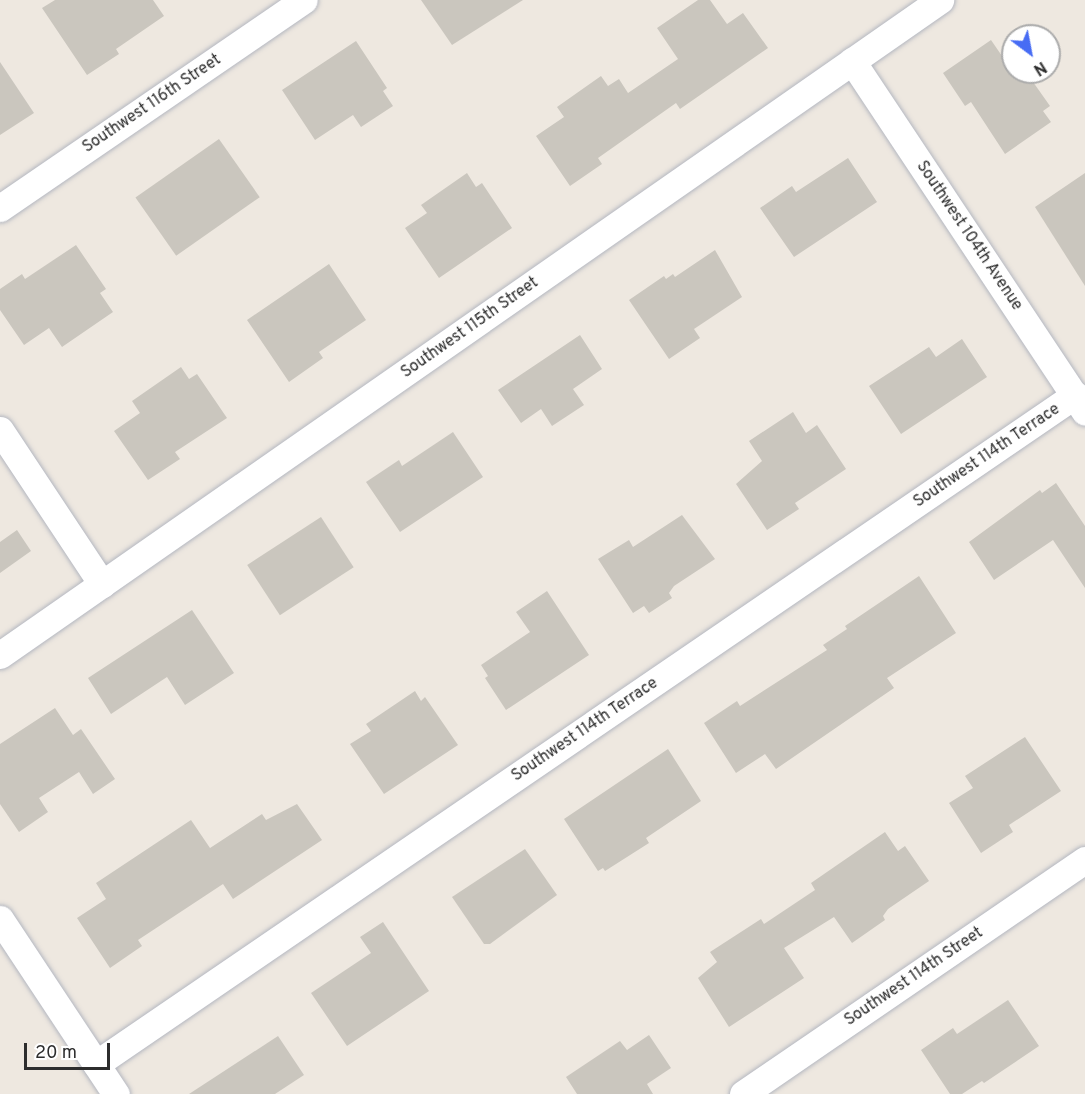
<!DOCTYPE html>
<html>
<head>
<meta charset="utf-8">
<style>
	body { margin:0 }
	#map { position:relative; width:1085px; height:1094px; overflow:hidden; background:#eee8e0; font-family:Overpass,sans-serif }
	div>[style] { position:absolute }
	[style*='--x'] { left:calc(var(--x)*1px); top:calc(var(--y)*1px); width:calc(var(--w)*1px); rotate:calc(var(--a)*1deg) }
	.building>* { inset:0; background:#cac6be; transform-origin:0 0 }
	.roads { filter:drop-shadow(0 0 2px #b4b7c0) drop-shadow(0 0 2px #b4b7c0) }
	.minor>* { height:27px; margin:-13.5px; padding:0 13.5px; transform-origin:13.5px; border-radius:13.5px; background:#fff }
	span { translate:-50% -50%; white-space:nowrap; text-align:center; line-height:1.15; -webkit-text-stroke:5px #fff; paint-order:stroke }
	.street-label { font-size:16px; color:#2d2d2d }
	.north { position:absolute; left:1001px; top:24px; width:60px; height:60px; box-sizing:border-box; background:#fff; border:2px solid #ababab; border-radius:50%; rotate:148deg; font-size:16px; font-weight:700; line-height:24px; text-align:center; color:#2d2d2d }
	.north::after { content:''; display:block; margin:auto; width:21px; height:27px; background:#476cf4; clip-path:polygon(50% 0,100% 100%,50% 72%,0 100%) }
	.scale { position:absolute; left:24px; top:1043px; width:86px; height:27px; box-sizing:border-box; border:3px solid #2d2d2d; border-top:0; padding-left:8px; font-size:18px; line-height:21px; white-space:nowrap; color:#2d2d2d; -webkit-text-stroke:4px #fff; paint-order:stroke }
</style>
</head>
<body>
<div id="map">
	<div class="building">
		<div style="clip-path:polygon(55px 0,153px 0,164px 16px,116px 49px,119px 54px,87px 75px,42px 8px)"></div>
		<div style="clip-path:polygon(421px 0,523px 0,452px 45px)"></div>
		<div style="clip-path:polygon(698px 0,710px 0,727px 24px,743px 13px,768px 48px,680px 109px,676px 103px,598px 158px,602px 164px,570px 186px,536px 136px,564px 117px,557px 107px,601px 76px,608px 86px,619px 79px,628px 93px,678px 59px,657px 28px)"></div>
		<div style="clip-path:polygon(991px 40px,1013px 72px,1026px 72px,1050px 106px,1043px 111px,1051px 122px,1005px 154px,971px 102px,965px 106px,943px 73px)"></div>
		<div style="clip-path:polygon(356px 41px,387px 88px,383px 91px,393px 106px,361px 127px,353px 115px,315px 140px,282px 90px)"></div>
		<div style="clip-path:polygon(0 62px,34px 113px,0 135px)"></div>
		<div style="left:219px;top:139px;width:71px;height:102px;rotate:55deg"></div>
		<div style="clip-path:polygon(848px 158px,877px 202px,794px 257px,760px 208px,792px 186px,796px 192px)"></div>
		<div style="clip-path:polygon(467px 173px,476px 187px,482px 183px,512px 228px,439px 278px,405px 228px,427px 213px,421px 205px)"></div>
		<div style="clip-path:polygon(1085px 173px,1085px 286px,1035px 207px)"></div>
		<div style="clip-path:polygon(76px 245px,106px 289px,100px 293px,113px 312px,62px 347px,49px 328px,24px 345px,0 310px,0 289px,22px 274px,25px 279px)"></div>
		<div style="clip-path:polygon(715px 250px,742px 297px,694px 329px,700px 338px,669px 359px,629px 300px,664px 276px,666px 279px,673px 274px,675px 277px)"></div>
		<div style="clip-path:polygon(329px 264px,366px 320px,319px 352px,323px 358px,289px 382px,247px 320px)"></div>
		<div style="clip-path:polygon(580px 335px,602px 369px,573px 389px,584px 405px,552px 426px,541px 409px,521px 423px,498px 390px)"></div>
		<div style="clip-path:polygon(962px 339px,987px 377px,901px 434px,869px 386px,929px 347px,936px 357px)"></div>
		<div style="clip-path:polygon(181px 367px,189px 379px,197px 374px,227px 418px,175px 452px,180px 459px,148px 480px,114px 431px,140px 413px,132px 401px)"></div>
		<div style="clip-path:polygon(793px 412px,806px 433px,817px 425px,846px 469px,795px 503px,799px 509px,767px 530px,736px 484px,762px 461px,749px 441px)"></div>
		<div style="clip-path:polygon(453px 432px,483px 477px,400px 532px,366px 482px,399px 460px,402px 466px)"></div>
		<div style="clip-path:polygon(1056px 483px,1085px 526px,1085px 588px,1053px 540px,994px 580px,969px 542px,1040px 490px,1042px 493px)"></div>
		<div style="clip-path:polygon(682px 515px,715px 559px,674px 586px,669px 593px,672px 598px,649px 613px,644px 606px,633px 613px,598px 559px,629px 540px,633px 547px)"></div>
		<div style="left:321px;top:517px;width:60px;height:88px;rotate:57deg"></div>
		<div style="clip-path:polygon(17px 530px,31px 551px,0 573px,0 542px)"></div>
		<div style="clip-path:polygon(919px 576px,956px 633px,887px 678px,894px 688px,776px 769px,765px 754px,736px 773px,704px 723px,737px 701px,740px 706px,827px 650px,823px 645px,847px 629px,845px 626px)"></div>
		<div style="clip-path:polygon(547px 591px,589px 655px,506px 710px,485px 678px,488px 676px,481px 665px,530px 632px,516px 612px)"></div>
		<div style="clip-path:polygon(192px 610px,234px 673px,185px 705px,167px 677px,111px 714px,88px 678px)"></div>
		<div style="clip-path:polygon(415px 691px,421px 701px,425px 697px,458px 745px,384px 794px,350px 744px,371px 731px,366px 724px)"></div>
		<div style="clip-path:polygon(55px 708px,73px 735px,81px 729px,115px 779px,93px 794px,79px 772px,39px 798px,48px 812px,19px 832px,0 804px,0 744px)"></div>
		<div style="clip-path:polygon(1025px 737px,1061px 791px,1009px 825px,1013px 832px,981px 853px,949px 803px,973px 788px,965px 776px)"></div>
		<div style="clip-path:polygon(668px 749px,701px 801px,646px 838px,649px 843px,605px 871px,603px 868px,598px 871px,564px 819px)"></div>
		<div style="clip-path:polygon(297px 804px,322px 840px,233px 899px,223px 884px,138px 940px,142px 946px,110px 968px,77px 918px,106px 899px,96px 883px,191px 820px,210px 848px,262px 814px,266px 820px)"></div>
		<div style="clip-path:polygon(885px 832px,898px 851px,905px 846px,929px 881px,888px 909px,883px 916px,885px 920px,852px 943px,834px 917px,784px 948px,804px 978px,729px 1027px,698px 978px,717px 962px,710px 952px,761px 919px,764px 924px,815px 890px,811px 883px)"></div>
		<div style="clip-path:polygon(525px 849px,557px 895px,490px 944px,484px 944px,452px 897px)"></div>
		<div style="clip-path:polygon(383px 922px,429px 991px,347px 1046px,311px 993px,371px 953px,360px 937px)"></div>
		<div style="clip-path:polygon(1008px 1000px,1039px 1046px,984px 1083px,982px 1081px,962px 1094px,950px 1094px,921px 1050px,953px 1028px,957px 1034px)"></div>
		<div style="clip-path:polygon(649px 1035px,671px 1068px,647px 1084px,653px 1094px,577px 1094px,566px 1077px,620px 1041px,627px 1050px)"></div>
		<div style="clip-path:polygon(278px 1036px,304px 1075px,275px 1094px,189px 1094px)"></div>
	</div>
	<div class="roads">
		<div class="minor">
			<div style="--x:852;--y:61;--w:421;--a:56.4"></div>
			<div style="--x:0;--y:208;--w:368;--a:-34.4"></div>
			<div style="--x:0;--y:430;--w:185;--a:56.5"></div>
			<div style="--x:0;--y:655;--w:1146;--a:-34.87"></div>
			<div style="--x:0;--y:919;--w:210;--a:56.5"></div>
			<div style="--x:96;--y:1064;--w:1186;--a:-34.35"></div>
			<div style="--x:743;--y:1094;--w:414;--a:-34.4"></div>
		</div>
	</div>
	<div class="street-label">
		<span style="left:152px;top:104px;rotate:-34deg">Southwest 116th Street</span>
		<span style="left:969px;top:236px;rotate:56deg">Southwest 104th Avenue</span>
		<span style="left:470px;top:328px;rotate:-35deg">Southwest 115th Street</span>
		<span style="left:987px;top:456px;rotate:-34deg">Southwest 114th Terrace</span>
		<span style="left:585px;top:730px;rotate:-34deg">Southwest 114th Terrace</span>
		<span style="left:914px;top:977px;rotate:-34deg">Southwest 114th Street</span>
	</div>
	<div class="north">N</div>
	<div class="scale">20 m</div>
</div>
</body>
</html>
